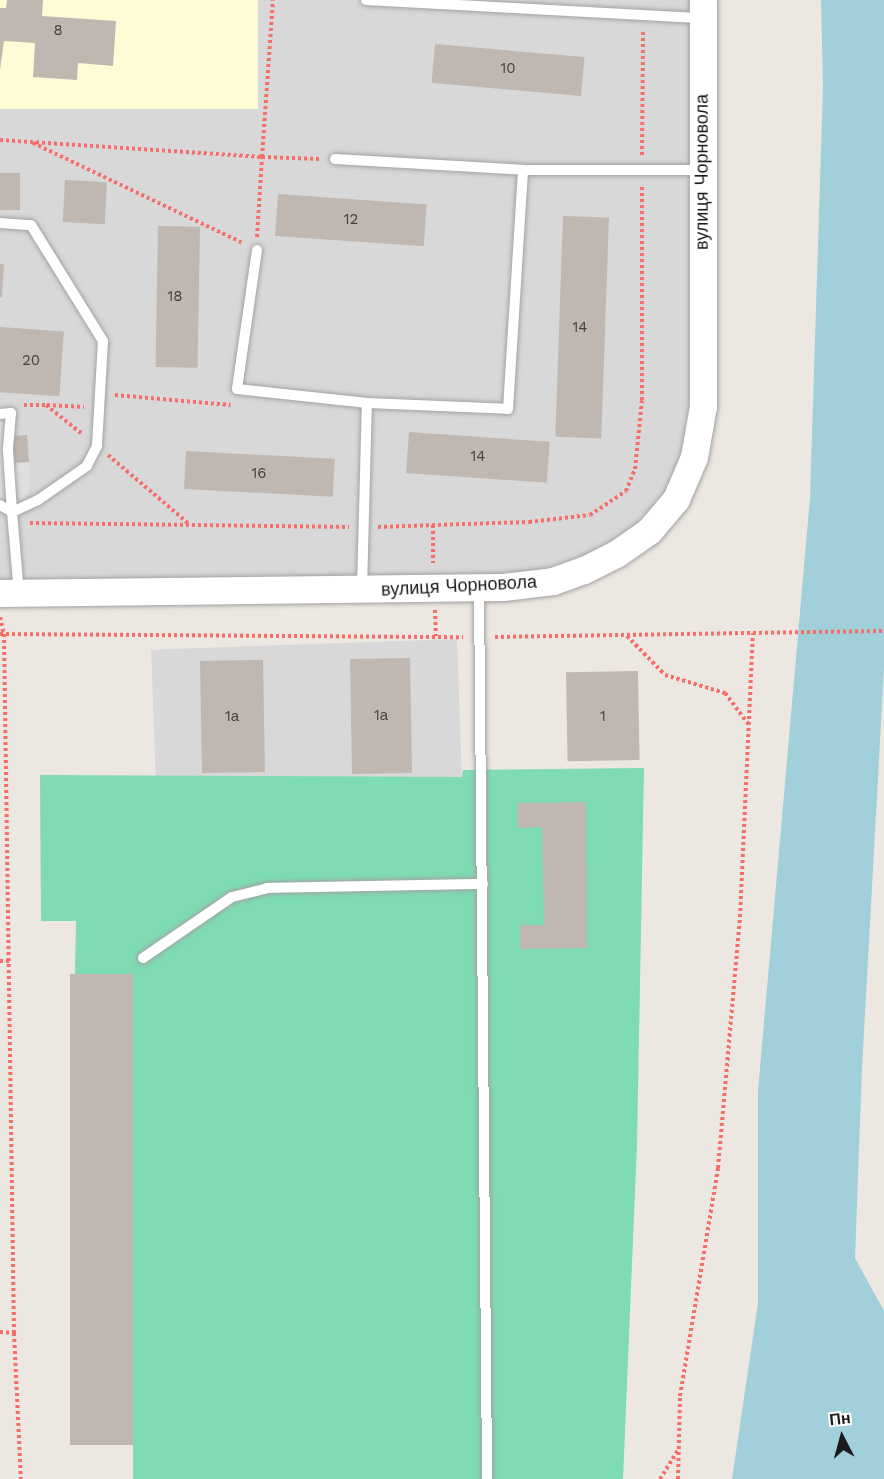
<!DOCTYPE html>
<html>
<head>
<meta charset="utf-8">
<style>
	body { margin:0 }
	#map { position:relative; width:884px; height:1479px; overflow:hidden; background:#ece7e0; font-family:"Work Sans",sans-serif }
	div>[style] { position:absolute }
	[style*='--x'] { left:calc(var(--x)*1px); top:calc(var(--y)*1px); width:calc(var(--w)*1px); rotate:calc(var(--a)*1deg) }
	.residential>* { inset:0; background:#d9d8d8; transform-origin:0 0 }
	.education>* { inset:0; background:#fefcd7; transform-origin:0 0 }
	.pitch>* { inset:0; background:#7edbb2 }
	.parking>* { inset:0; background:#dfdfdf }
	.water>* { inset:0; background:#a1d0da }
	.building>* { inset:0; background:#c0b7b0; transform-origin:0 0 }
	.path>* { height:4px; margin-top:-2px; transform-origin:0; background:repeating-linear-gradient(90deg,#f66e67 0 3px,transparent 0 6px) }
	.roads { filter:drop-shadow(0 0 2px #a2a2a2) drop-shadow(0 0 2px #a2a2a2) }
	.service>* { height:10px; margin:-5px; padding:0 5px; transform-origin:5px; border-radius:5px; background:#fff }
	.tertiary>* { height:27px; margin:-13.5px; padding:0 13.5px; transform-origin:13.5px; border-radius:13.5px; background:#fff }
	span { translate:-50% -50%; white-space:nowrap; text-align:center; line-height:1.15; -webkit-text-stroke:4.5px #fff; paint-order:stroke }
	.number-label { font-size:15px; color:#444240 }
	.number-label span { -webkit-text-stroke-width:0 }
	.street-label { font-size:18px; color:#1b1b1b }
	.north { position:absolute; left:812px; top:1407px; width:60px; height:60px; -webkit-text-stroke:4px #fff; paint-order:stroke; rotate:354deg; font-size:16px; font-weight:700; line-height:24px; text-align:center; color:#1b1b1b }
	.north::after { content:''; display:block; margin:auto; width:21px; height:27px; background:#1b1b1b; clip-path:polygon(50% 0,100% 100%,50% 72%,0 100%) }
</style>
</head>
<body>
<div id="map">
	<div class="residential">
		<div style="clip-path:polygon(0 0,690px 0,691px 405px,678px 466px,661px 498px,629px 530px,600px 550px,538px 571px,479px 576px,0 579px)"></div>
		<div style="left:457px;top:639px;width:138px;height:306px;rotate:88deg"></div>
	</div>
	<div class="education">
		<div style="left:0;top:0;width:258px;height:109px"></div>
	</div>
	<div class="pitch">
		<div style="clip-path:polygon(644px 768px,637px 1144px,623px 1479px,133px 1479px,133px 1444px,72px 1445px,70px 974px,75px 974px,76px 921px,41px 921px,40px 775px,462px 777px,463px 770px)"></div>
	</div>
	<div class="parking">
		<div style="clip-path:polygon(0 408px,14px 408px,15px 463px,29px 462px,29px 493px,19px 503px,0 503px)"></div>
	</div>
	<div class="water">
		<div style="clip-path:polygon(821px 0,884px 0,884px 669px,862px 1068px,855px 1258px,884px 1311px,884px 1479px,732px 1479px,758px 1303px,758px 1091px,810px 498px,823px 86px)"></div>
	</div>
	<div class="building">
		<div style="clip-path:polygon(7px 0,43px 0,42px 16px,116px 21px,113px 66px,78px 63px,77px 80px,33px 77px,35px 43px,4px 41px,0 70px,0 8px,6px 8px)"></div>
		<div style="left:435px;top:44px;width:150px;height:39px;rotate:5deg"></div>
		<div style="left:0;top:173px;width:20px;height:37px"></div>
		<div style="left:65px;top:180px;width:42px;height:42px;rotate:3deg"></div>
		<div style="left:278px;top:194px;width:149px;height:42px;rotate:4deg"></div>
		<div style="left:563px;top:216px;width:46px;height:221px;rotate:2deg"></div>
		<div style="left:158px;top:226px;width:42px;height:141px;rotate:1deg"></div>
		<div style="clip-path:polygon(0 264px,4px 264px,2px 297px,0 297px)"></div>
		<div style="left:0;top:327px;width:64px;height:65px;rotate:4deg"></div>
		<div style="left:409px;top:432px;width:141px;height:41px;rotate:4deg"></div>
		<div style="left:27px;top:435px;width:27px;height:14px;rotate:86deg"></div>
		<div style="left:186px;top:451px;width:149px;height:38px;rotate:3deg"></div>
		<div style="left:410px;top:658px;width:115px;height:60px;rotate:89deg"></div>
		<div style="left:263px;top:660px;width:112px;height:63px;rotate:89deg"></div>
		<div style="left:638px;top:671px;width:89px;height:72px;rotate:89deg"></div>
		<div style="clip-path:polygon(586px 802px,587px 948px,520px 949px,520px 925px,544px 925px,542px 827px,518px 828px,518px 803px)"></div>
		<div style="left:70px;top:974px;width:63px;height:471px"></div>
	</div>
	<div class="path">
		<div style="--x:0;--y:140;--w:263;--a:3.7"></div>
		<div style="--x:262;--y:157;--w:157;--a:-86"></div>
		<div style="--x:33;--y:143;--w:233;--a:25.5"></div>
		<div style="--x:642;--y:155;--w:124;--a:-89.5"></div>
		<div style="--x:257;--y:237;--w:80;--a:-86.4"></div>
		<div style="--x:262;--y:157;--w:59;--a:1.9"></div>
		<div style="--x:115;--y:395;--w:116;--a:4.9"></div>
		<div style="--x:24;--y:405;--w:22;--a:0"></div>
		<div style="--x:46;--y:405;--w:45;--a:38.7"></div>
		<div style="--x:47;--y:405;--w:37;--a:3"></div>
		<div style="--x:108;--y:455;--w:106;--a:40.4"></div>
		<div style="--x:30;--y:523;--w:319;--a:0.7"></div>
		<div style="--x:433;--y:525;--w:38;--a:90"></div>
		<div style="--x:378;--y:527;--w:151;--a:-1.9"></div>
		<div style="--x:529;--y:522;--w:61;--a:-6.5"></div>
		<div style="--x:590;--y:515;--w:43;--a:-33.7"></div>
		<div style="--x:626;--y:491;--w:24;--a:-68"></div>
		<div style="--x:635;--y:469;--w:69;--a:-84.2"></div>
		<div style="--x:642;--y:400;--w:216;--a:-90"></div>
		<div style="--x:435;--y:610;--w:26;--a:88"></div>
		<div style="--x:0;--y:617;--w:17;--a:77"></div>
		<div style="--x:4;--y:634;--w:699;--a:89.18"></div>
		<div style="--x:14;--y:1333;--w:146;--a:87.3"></div>
		<div style="--x:0;--y:634;--w:463;--a:0.4"></div>
		<div style="--x:627;--y:636;--w:54;--a:45.7"></div>
		<div style="--x:665;--y:675;--w:63;--a:16.7"></div>
		<div style="--x:725;--y:693;--w:39;--a:53"></div>
		<div style="--x:495;--y:637;--w:389;--a:-0.9"></div>
		<div style="--x:0;--y:961;--w:12;--a:0"></div>
		<div style="--x:0;--y:1332;--w:14;--a:4"></div>
		<div style="--x:660;--y:1479;--w:36;--a:-58"></div>
		<div style="--x:678;--y:1479;--w:83;--a:-88.6"></div>
		<div style="--x:680;--y:1396;--w:231;--a:-80.5"></div>
		<div style="--x:718;--y:1168;--w:252;--a:-85"></div>
		<div style="--x:740;--y:917;--w:284;--a:-87.4"></div>
	</div>
	<div class="roads">
		<div class="service">
			<div style="--x:366;--y:0;--w:337;--a:3.1"></div>
			<div style="--x:335;--y:159;--w:188;--a:3.3"></div>
			<div style="--x:523;--y:170;--w:178;--a:0"></div>
			<div style="--x:0;--y:223;--w:31;--a:4"></div>
			<div style="--x:31;--y:225;--w:137;--a:58.2"></div>
			<div style="--x:103;--y:341;--w:105;--a:93.3"></div>
			<div style="--x:97;--y:446;--w:22;--a:117"></div>
			<div style="--x:87;--y:466;--w:60;--a:145.2"></div>
			<div style="--x:38;--y:500;--w:29;--a:155"></div>
			<div style="--x:12;--y:512;--w:81;--a:85.1"></div>
			<div style="--x:257;--y:250;--w:140;--a:98.2"></div>
			<div style="--x:237;--y:389;--w:131;--a:6.1"></div>
			<div style="--x:367;--y:403;--w:141;--a:2.4"></div>
			<div style="--x:508;--y:409;--w:239;--a:-86.4"></div>
			<div style="--x:0;--y:414;--w:11;--a:-5"></div>
			<div style="--x:11;--y:413;--w:38;--a:95"></div>
			<div style="--x:8;--y:451;--w:61;--a:86.2"></div>
			<div style="--x:12;--y:512;--w:14;--a:-150"></div>
			<div style="--x:362;--y:589;--w:186;--a:-88.5"></div>
			<div style="--x:479;--y:589;--w:890;--a:89.48"></div>
			<div style="--x:143;--y:958;--w:108;--a:-34.4"></div>
			<div style="--x:232;--y:897;--w:36;--a:-14"></div>
			<div style="--x:267;--y:888;--w:216;--a:-1.1"></div>
		</div>
		<div class="tertiary">
			<div style="--x:0;--y:593;--w:503;--a:-0.68"></div>
			<div style="--x:503;--y:587;--w:50;--a:-6.8"></div>
			<div style="--x:553;--y:581;--w:33;--a:-20"></div>
			<div style="--x:584;--y:570;--w:36;--a:-27"></div>
			<div style="--x:616;--y:554;--w:40;--a:-34.9"></div>
			<div style="--x:649;--y:531;--w:42;--a:-49.8"></div>
			<div style="--x:676;--y:499;--w:46;--a:-66.8"></div>
			<div style="--x:694;--y:457;--w:52;--a:-80"></div>
			<div style="--x:703;--y:406;--w:406;--a:-90"></div>
		</div>
	</div>
	<div class="number-label">
		<span style="left:58px;top:31px">8</span>
		<span style="left:508px;top:69px">10</span>
		<span style="left:351px;top:220px">12</span>
		<span style="left:175px;top:297px">18</span>
		<span style="left:580px;top:328px">14</span>
		<span style="left:31px;top:361px">20</span>
		<span style="left:478px;top:457px">14</span>
		<span style="left:259px;top:474px">16</span>
		<span style="left:381px;top:716px">1а</span>
		<span style="left:232px;top:717px">1а</span>
		<span style="left:603px;top:717px">1</span>
	</div>
	<div class="street-label">
		<span style="left:702px;top:172px;rotate:-90deg">вулиця Чорновола</span>
		<span style="left:459px;top:586px;rotate:-3deg">вулиця Чорновола</span>
	</div>
	<div class="north">Пн</div>
</div>
</body>
</html>
